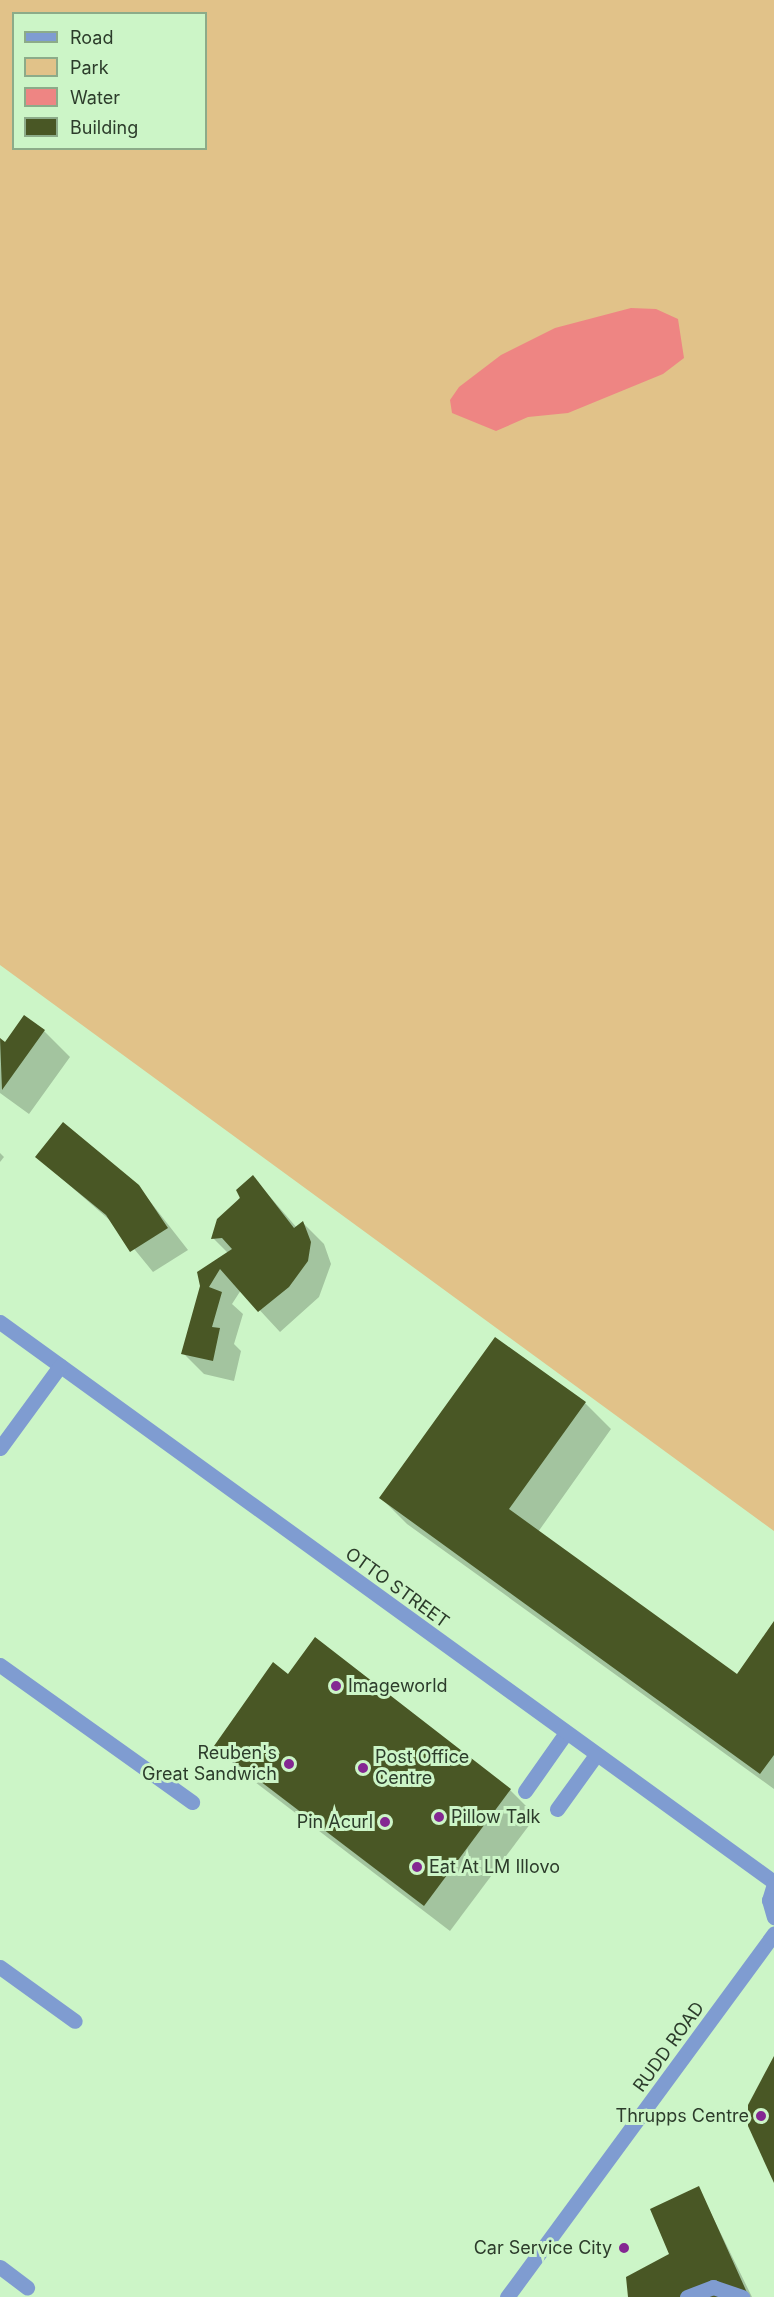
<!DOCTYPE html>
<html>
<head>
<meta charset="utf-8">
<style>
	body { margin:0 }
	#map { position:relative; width:774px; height:2297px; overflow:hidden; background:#ccf5c7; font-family:Inter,sans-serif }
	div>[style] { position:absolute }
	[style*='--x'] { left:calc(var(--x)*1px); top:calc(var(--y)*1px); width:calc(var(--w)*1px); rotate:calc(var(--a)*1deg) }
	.green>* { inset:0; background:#e1c289 }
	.water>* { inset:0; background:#ee8583 }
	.shadow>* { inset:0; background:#0003 }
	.building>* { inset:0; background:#495725 }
	.service>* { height:15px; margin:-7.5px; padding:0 7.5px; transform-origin:7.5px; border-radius:7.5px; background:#7f9cd1 }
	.minor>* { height:15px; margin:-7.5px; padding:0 7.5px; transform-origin:7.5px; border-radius:7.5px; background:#7f9cd1 }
	.dots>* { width:16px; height:16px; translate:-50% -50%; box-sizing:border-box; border:3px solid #ccf5c7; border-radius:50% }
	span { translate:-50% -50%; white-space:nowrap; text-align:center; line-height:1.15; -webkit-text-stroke:6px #ccf5c7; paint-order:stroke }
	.street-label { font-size:18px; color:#2c3c2b }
	.poi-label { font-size:18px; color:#2c3c2b }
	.left { translate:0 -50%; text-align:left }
	.right { translate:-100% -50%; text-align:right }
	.legend { position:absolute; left:12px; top:12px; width:195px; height:138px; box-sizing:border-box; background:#ccf5c7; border:2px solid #8cab89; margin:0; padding:8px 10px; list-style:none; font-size:18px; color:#2c3c2b }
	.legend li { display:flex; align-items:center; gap:12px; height:30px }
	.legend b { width:30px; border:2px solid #8cab89 }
</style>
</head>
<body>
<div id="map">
	<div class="green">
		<div style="clip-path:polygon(evenodd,0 0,774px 0,774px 1531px,0 965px,0 0,14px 14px,206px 14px,206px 148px,14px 148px,14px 14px)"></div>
	</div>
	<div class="water">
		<div style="clip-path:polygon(631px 308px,656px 309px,678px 319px,684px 358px,663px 374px,568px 413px,528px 417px,496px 431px,452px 413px,450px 400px,459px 387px,501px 355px,555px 328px)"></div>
	</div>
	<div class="shadow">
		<div style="clip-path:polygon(44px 1031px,70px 1057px,29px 1114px,0 1093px,0 1040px,5px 1044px)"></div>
		<div style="clip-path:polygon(0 1153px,4px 1157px,0 1162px)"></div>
		<div style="clip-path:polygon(37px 1157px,138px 1186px,188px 1250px,153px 1272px,113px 1223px)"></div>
		<div style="clip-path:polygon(253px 1177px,297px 1228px,303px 1223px,324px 1244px,331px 1264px,319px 1297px,280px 1332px,241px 1290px,232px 1304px,243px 1314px,234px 1344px,241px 1351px,234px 1381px,204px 1374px,183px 1353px,201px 1287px,228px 1253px,213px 1238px)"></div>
		<div style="clip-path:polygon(585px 1403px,611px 1429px,538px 1532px,737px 1676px,774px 1624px,774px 1789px,407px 1524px,381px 1498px)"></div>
		<div style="clip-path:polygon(288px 1676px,510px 1790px,536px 1816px,450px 1931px,242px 1772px,216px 1746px)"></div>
		<div style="clip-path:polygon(698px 2187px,752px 2297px,629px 2297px,671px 2255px)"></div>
	</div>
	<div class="building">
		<div style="clip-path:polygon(24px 1015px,45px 1030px,2px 1090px,0 1038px,5px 1042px)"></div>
		<div style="clip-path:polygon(63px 1122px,139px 1185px,168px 1228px,130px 1252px,106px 1215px,35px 1157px)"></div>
		<div style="clip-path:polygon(253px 1175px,294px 1228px,303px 1221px,311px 1242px,308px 1261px,289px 1287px,258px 1312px,220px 1269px,209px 1287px,222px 1292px,212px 1327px,220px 1328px,213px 1361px,181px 1354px,200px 1286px,197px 1272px,232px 1249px,222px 1238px,211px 1239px,217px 1219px,240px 1198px,236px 1190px)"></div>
		<div style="clip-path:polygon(495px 1337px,586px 1402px,509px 1509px,737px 1674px,774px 1621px,774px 1755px,760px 1774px,379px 1498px)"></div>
		<div style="clip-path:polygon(315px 1637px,511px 1789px,424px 1906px,214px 1746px,273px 1662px,288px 1674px)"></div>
		<div style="clip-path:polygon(774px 2056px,774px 2183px,748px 2126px,748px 2105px)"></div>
		<div style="clip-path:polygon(699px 2186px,749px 2297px,628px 2297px,626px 2277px,669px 2254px,650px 2209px)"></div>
	</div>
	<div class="service">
		<div style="--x:525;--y:1791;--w:70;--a:-54.9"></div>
		<div style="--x:557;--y:1809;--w:67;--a:-54.2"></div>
		<div style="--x:687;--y:2297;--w:28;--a:-21"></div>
		<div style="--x:713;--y:2287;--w:31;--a:19"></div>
	</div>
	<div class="minor">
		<div style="--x:0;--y:1322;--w:955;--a:35.89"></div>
		<div style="--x:0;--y:1448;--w:102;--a:-53.8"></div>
		<div style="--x:0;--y:1665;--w:236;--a:35.5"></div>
		<div style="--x:774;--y:1884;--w:17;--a:107"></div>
		<div style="--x:769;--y:1900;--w:18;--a:74"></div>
		<div style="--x:0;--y:1967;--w:92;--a:35.8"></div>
		<div style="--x:0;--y:2267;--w:34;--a:37"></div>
		<div style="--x:507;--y:2297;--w:451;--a:-53.7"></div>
	</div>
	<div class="dots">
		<div style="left:336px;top:1686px;background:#842792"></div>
		<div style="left:289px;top:1764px;background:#842792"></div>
		<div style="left:363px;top:1768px;background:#842792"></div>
		<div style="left:439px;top:1817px;background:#842792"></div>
		<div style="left:385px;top:1822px;background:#842792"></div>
		<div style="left:417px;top:1867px;background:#842792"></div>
		<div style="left:761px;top:2116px;background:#842792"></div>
		<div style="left:624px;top:2248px;background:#842792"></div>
	</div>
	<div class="street-label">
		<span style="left:397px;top:1588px;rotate:36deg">OTTO STREET</span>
		<span style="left:669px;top:2047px;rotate:-54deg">RUDD ROAD</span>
	</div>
	<div class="poi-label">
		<span class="left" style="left:348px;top:1686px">Imageworld</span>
		<span class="right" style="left:277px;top:1764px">Reuben's<br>Great Sandwich</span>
		<span class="left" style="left:375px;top:1768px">Post Office<br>Centre</span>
		<span class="left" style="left:451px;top:1817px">Pillow Talk</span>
		<span class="right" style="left:373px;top:1822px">Pin Acurl</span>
		<span class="left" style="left:429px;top:1867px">Eat At LM Illovo</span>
		<span class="right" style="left:749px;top:2116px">Thrupps Centre</span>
		<span class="right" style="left:612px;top:2248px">Car Service City</span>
	</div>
	<ul class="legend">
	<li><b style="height:8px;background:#7f9cd1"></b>Road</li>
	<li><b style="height:16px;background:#e1c289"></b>Park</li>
	<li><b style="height:16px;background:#ee8583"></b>Water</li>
	<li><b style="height:16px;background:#495725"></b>Building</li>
	</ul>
</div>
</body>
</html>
